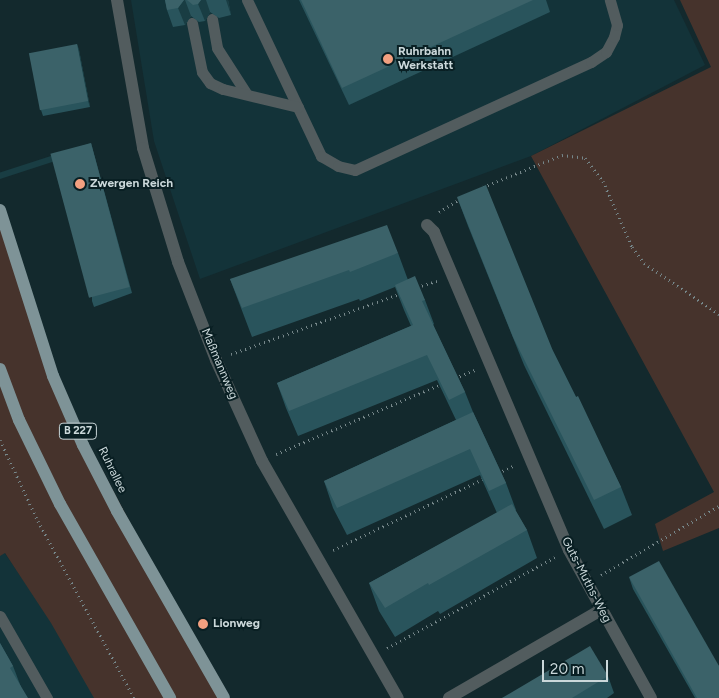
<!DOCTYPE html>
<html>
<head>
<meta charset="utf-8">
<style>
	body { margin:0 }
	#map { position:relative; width:719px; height:698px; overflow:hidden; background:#13292d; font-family:Figtree,sans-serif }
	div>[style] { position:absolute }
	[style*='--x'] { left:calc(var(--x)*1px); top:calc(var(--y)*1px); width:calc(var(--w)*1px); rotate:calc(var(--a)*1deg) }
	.built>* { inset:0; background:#133339 }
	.green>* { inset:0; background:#46332c }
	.path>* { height:3px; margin-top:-1.5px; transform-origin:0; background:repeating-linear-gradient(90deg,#76878a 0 1px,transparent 0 5px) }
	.lane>* { height:11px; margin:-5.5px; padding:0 5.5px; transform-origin:5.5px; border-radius:5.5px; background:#525c5e }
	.street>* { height:12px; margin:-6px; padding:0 6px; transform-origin:6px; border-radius:6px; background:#525c5e }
	.primary>* { height:12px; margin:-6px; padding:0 6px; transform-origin:6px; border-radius:6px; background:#7e9397 }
	.wall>* { inset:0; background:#29545c }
	.shaded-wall>* { inset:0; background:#193d43; transform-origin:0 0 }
	.building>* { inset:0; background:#3b6269; transform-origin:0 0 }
	.dots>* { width:14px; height:14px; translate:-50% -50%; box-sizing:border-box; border:2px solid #091f23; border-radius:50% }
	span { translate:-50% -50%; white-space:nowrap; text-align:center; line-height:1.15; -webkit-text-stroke:4px #091f23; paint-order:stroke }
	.shield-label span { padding:1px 4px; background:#091f23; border:1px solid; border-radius:4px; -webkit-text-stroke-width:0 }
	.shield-label { font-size:11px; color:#cbd8da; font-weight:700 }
	.poi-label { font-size:12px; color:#cbd8da; font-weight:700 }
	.left { translate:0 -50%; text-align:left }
	.street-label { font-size:12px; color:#cbd8da }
	.scale { position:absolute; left:542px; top:660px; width:66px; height:22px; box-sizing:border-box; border:2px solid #cbd8da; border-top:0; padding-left:6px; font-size:15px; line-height:18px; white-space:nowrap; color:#cbd8da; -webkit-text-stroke:4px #091f23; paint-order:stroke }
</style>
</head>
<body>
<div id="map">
	<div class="built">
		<div style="clip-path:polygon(131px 0,674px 0,705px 65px,531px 156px,200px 279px,154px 141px)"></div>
		<div style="clip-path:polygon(4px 552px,53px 623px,95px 698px,0 698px,0 555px)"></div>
	</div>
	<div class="green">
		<div style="clip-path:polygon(680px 0,719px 0,719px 528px,663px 551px,655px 524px,714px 492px,531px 156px,711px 67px)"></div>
		<div style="clip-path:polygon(0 215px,52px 375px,223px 698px,94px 698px,51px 623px,5px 553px,0 556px,0 374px,62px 503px,0 365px)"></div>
	</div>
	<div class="path">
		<div style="--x:483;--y:187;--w:85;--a:-22.1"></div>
		<div style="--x:562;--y:155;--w:23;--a:7"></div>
		<div style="--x:585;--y:158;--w:29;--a:52"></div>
		<div style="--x:603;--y:181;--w:72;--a:66.3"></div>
		<div style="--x:632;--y:247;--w:20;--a:53"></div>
		<div style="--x:644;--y:263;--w:91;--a:34.2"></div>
		<div style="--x:439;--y:212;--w:26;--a:-32"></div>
		<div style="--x:417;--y:287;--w:21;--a:-17"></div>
		<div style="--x:231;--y:354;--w:182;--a:-19.6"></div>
		<div style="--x:455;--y:378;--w:22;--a:-22"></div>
		<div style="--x:0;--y:440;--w:89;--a:64.9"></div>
		<div style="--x:38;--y:521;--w:201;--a:61.5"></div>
		<div style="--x:276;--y:454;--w:180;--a:-22.9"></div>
		<div style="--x:498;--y:473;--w:19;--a:-25"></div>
		<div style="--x:333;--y:550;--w:168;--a:-25.3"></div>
		<div style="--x:601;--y:575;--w:137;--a:-30.3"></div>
		<div style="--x:387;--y:648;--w:191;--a:-28.4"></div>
	</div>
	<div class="lane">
		<div style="--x:247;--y:0;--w:173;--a:64.6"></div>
		<div style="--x:321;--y:156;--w:20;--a:30"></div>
		<div style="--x:338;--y:166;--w:17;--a:13"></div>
		<div style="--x:355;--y:170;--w:260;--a:-24.6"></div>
		<div style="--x:591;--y:62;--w:18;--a:-34"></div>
		<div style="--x:606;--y:52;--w:17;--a:-62"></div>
		<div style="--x:614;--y:37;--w:12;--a:-76"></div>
		<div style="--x:617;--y:25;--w:26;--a:-106"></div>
		<div style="--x:212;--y:19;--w:29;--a:80"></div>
		<div style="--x:217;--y:48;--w:54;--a:57.2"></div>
		<div style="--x:192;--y:23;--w:50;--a:78.5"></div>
		<div style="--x:202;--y:72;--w:14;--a:54"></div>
		<div style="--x:210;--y:83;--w:14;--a:25"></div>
		<div style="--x:223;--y:89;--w:77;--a:13.5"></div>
		<div style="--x:0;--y:616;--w:95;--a:60.2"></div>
	</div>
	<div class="street">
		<div style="--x:117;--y:0;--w:150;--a:80"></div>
		<div style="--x:143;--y:148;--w:119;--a:72.9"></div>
		<div style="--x:178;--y:262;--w:105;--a:68.8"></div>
		<div style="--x:216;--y:360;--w:111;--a:65.5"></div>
		<div style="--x:262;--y:461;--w:273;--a:60.2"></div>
		<div style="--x:427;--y:225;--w:10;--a:45"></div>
		<div style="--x:434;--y:232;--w:345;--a:67"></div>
		<div style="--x:569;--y:550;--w:169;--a:61"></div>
		<div style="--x:449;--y:698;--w:176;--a:-30.1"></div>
	</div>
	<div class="primary">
		<div style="--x:0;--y:210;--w:174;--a:72.3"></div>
		<div style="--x:53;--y:376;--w:75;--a:66.5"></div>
		<div style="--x:83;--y:445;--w:74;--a:62.7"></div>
		<div style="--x:117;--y:511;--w:215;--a:60.2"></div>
		<div style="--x:0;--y:369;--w:54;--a:69.6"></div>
		<div style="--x:19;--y:420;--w:93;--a:64"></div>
		<div style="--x:60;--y:504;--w:223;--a:60.4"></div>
	</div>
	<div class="wall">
		<div style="clip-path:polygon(165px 0,228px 0,231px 15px,219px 18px,210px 12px,205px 21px,199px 22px,191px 16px,185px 25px,173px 27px,167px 10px)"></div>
		<div style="clip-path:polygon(299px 0,546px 0,550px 12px,349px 105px)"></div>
		<div style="clip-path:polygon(77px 44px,79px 50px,90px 107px,43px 116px,41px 110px)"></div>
		<div style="clip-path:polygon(91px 143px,132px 293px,94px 307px,92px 301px)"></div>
		<div style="clip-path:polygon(457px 197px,553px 351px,621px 487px,632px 515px,604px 529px,524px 365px,468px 226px)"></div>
		<div style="clip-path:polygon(398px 253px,408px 280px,425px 300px,434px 324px,433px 325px,465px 392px,473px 412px,506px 483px,516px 510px,515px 510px,527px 530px,537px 558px,440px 614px,438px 611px,395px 637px,379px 611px,369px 583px,497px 513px,480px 475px,347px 535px,333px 508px,324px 481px,456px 420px,437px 380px,298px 436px,286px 408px,277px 383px,411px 326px,404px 310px,395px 287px,360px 301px,359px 299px,252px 337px,230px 279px)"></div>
		<div style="clip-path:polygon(629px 577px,719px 666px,719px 698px,695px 698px,633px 589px)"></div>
		<div style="clip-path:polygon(0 643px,13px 666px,21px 687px,0 698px)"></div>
		<div style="clip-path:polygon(608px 676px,614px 693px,607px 698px,502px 698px)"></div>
	</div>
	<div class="shaded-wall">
		<div style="clip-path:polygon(184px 0,185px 0,191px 16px,185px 25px,178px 8px)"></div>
		<div style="clip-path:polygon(201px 0,206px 0,210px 12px,205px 21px,198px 4px)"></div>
		<div style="clip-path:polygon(226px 0,228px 0,231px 15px)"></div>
		<div style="clip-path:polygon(77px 44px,79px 50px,90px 107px,88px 101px)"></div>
		<div style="left:91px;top:143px;width:6px;height:149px;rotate:72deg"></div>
	</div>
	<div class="building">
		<div style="clip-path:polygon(165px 0,184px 0,178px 8px,167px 10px)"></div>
		<div style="clip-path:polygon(187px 0,201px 0,198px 4px,193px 5px)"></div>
		<div style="clip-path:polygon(301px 0,533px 0,342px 88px)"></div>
		<div style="left:77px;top:44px;width:58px;height:49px;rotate:79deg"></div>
		<div style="left:91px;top:143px;width:149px;height:42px;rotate:75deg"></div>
		<div style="clip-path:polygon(486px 185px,553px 351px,576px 397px,578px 396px,621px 487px,594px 500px,513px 337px,457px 197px)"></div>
		<div style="clip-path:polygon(387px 225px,398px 253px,350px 272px,349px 270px,242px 308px,230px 279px)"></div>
		<div style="clip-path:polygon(415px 276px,425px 300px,422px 301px,465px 392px,449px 400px,427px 355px,289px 411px,277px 383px,413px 325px,395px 285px)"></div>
		<div style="clip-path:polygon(473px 412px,506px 483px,489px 491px,470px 449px,337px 508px,324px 481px)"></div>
		<div style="clip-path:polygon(512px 504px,527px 530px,429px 585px,428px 583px,385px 608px,369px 583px)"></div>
		<div style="clip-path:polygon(659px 561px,719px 666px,719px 698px,697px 698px,629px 577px)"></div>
		<div style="clip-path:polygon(0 643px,13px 666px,10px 668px,28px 698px,0 698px)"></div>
		<div style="clip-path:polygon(590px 646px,608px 676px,572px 698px,502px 698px)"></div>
	</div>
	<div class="dots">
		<div style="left:388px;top:59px;background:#f2a080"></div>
		<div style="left:80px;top:184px;background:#f2a080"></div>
		<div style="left:203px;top:624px;background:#f2a080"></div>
	</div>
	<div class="shield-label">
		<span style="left:78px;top:431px">B 227</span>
	</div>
	<div class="poi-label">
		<span class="left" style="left:398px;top:59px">Ruhrbahn<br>Werkstatt</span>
		<span class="left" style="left:90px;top:184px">Zwergen Reich</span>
		<span class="left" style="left:213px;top:624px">Lionweg</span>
	</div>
	<div class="street-label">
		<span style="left:219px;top:364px;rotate:67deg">Maßmannweg</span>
		<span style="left:112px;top:470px;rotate:64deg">Ruhrallee</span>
		<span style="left:586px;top:580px;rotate:63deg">Guts-Muths-Weg</span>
	</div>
	<div class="scale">20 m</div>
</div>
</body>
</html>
